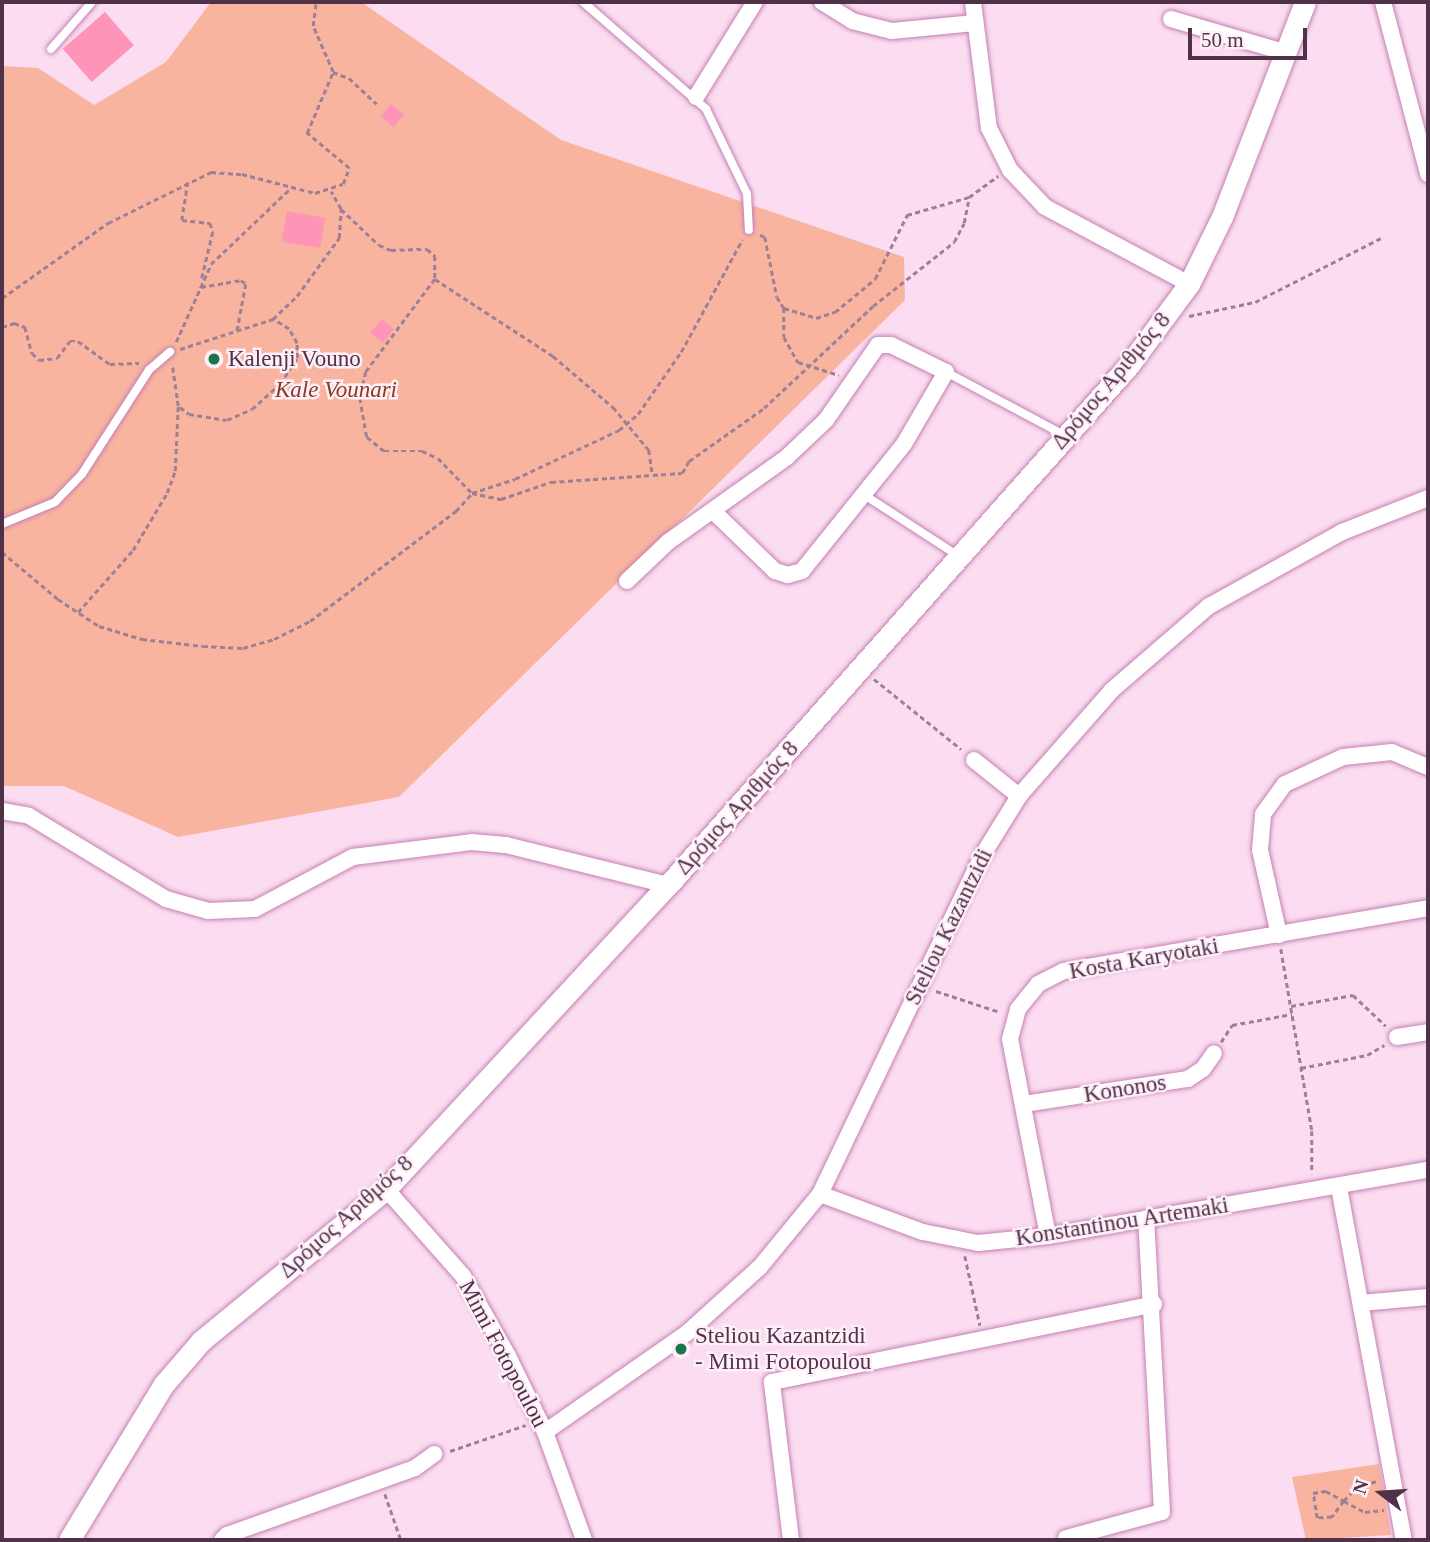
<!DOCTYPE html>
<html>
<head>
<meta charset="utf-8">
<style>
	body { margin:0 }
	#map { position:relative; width:1430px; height:1542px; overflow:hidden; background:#fbdcf1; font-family:"Times New Roman",serif }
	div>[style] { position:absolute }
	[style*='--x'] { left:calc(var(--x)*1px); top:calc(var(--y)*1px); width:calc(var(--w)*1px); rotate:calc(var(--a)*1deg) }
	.green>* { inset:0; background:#f9b49f }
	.building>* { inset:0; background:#ff94b9; transform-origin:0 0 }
	.path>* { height:2.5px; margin-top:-1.25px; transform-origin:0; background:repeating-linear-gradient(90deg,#9e8095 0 5px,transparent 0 8.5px) }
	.roads { filter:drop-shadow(0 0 2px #c680b2) drop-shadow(0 0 2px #c680b2) }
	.service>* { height:8px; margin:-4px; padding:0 4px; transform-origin:4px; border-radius:4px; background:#fff }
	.minor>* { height:16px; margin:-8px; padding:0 8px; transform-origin:8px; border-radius:8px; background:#fff }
	.tertiary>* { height:21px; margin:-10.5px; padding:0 10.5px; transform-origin:10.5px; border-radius:10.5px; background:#fff }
	.dots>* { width:19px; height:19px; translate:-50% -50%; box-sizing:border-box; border:4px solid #ffeff9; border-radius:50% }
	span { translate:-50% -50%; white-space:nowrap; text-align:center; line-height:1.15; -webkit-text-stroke:5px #ffeff9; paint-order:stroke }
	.poi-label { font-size:23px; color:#4f3247 }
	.left { translate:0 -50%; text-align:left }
	.street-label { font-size:23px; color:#4f3247 }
	.park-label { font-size:23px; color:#8c3a1f; font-style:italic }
	.frame { position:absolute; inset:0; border:4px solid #4f3247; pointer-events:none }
	.north { position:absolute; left:1346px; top:1458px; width:70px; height:70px; -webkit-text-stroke:5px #ffeff9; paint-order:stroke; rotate:287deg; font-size:19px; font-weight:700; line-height:28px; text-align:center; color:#4f3247 }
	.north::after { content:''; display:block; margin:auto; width:24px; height:32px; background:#4f3247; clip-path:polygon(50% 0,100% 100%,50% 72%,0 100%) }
	.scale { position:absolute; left:1188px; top:28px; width:119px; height:32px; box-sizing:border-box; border:4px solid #4f3247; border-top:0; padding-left:9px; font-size:21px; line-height:24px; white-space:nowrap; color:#4f3247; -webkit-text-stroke:5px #ffeff9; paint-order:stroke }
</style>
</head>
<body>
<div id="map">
	<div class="green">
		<div style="clip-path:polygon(211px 2px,361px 2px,561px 140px,904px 257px,905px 300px,399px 797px,178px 837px,64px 786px,2px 786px,2px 66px,38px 68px,94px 105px,166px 62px)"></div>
		<div style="clip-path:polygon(1379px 1464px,1391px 1535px,1306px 1540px,1292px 1477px)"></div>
	</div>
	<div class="building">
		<div style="left:105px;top:12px;width:44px;height:56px;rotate:49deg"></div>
		<div style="left:391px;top:104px;width:17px;height:16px;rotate:40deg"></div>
		<div style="left:287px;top:211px;width:39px;height:31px;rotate:10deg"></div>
		<div style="left:382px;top:319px;width:16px;height:18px;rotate:40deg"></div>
	</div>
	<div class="path">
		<div style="--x:333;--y:72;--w:17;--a:21"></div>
		<div style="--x:349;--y:78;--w:38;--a:43"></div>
		<div style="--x:188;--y:182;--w:38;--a:99"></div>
		<div style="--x:182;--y:220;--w:28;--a:6"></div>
		<div style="--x:210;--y:223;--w:9;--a:72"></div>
		<div style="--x:213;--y:232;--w:51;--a:103.5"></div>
		<div style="--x:341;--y:209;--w:52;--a:43.5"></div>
		<div style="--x:379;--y:245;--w:13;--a:23"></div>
		<div style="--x:391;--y:250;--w:36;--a:-2"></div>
		<div style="--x:427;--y:249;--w:11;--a:41"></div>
		<div style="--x:435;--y:256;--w:23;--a:90"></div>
		<div style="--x:435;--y:279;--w:141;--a:33.1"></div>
		<div style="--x:553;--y:356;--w:79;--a:40.4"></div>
		<div style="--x:613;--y:407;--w:56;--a:50.1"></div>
		<div style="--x:649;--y:450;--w:22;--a:82"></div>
		<div style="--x:760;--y:235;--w:5;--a:22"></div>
		<div style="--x:765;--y:237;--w:61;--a:78.7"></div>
		<div style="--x:777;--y:297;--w:13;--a:58"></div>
		<div style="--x:784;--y:308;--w:34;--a:17"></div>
		<div style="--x:816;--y:318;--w:20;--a:-18"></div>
		<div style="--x:835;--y:312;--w:52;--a:-39.5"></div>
		<div style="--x:875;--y:279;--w:72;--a:-63.4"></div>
		<div style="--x:907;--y:215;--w:65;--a:-16.2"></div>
		<div style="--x:969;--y:197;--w:36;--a:-36"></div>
		<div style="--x:435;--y:279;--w:116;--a:126.6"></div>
		<div style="--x:366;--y:372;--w:27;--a:103"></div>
		<div style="--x:360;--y:398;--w:40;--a:80"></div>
		<div style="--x:367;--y:437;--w:22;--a:39"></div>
		<div style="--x:384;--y:451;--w:38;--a:0"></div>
		<div style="--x:422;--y:451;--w:17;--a:24"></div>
		<div style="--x:438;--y:458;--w:49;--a:45.8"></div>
		<div style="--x:472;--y:493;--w:30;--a:12"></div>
		<div style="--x:501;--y:499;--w:53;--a:-18.8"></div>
		<div style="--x:551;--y:482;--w:131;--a:-3.9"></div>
		<div style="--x:682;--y:473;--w:14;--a:-60"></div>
		<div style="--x:689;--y:461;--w:92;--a:-35.2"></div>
		<div style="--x:764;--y:408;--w:149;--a:-43.1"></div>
		<div style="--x:873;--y:306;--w:103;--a:-38.3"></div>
		<div style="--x:954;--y:242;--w:21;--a:-62"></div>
		<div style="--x:964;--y:223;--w:26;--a:-79"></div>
		<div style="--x:201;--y:287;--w:41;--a:-9.9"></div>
		<div style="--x:241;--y:280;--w:6;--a:39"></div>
		<div style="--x:246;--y:284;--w:49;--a:100.6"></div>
		<div style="--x:2;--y:298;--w:130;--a:-35.3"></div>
		<div style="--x:108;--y:223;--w:115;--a:-26.3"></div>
		<div style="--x:211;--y:172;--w:31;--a:4"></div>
		<div style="--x:242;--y:174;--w:75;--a:14.6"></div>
		<div style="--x:315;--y:193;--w:29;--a:-18"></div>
		<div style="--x:343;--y:184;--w:17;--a:-69"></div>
		<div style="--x:349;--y:168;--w:55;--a:-140.2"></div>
		<div style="--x:307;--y:133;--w:66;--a:-66.9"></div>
		<div style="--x:333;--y:72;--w:50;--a:-113.5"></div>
		<div style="--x:313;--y:26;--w:24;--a:-83"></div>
		<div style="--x:784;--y:308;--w:29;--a:90"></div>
		<div style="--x:784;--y:337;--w:29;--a:61"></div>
		<div style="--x:798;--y:362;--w:43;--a:17.6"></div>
		<div style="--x:1189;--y:316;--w:67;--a:-12"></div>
		<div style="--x:1255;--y:302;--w:141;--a:-26.9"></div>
		<div style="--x:2;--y:327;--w:13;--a:-18"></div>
		<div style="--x:14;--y:323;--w:12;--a:20"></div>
		<div style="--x:25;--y:327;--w:27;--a:75"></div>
		<div style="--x:32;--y:353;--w:10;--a:45"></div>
		<div style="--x:39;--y:360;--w:18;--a:-6"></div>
		<div style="--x:57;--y:358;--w:21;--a:-53"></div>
		<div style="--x:70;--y:341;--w:8;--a:0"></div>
		<div style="--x:78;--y:341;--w:39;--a:36"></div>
		<div style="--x:110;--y:364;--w:29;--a:-2"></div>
		<div style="--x:176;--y:342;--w:85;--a:-65.8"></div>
		<div style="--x:211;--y:264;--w:113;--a:-43.6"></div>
		<div style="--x:180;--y:349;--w:98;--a:-17.9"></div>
		<div style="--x:273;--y:319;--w:33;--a:-44"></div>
		<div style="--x:297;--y:296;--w:72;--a:-54.1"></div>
		<div style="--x:339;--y:238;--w:29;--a:-86"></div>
		<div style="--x:341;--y:209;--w:20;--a:-120"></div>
		<div style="--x:180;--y:407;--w:11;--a:38"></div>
		<div style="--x:189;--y:414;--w:38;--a:9"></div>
		<div style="--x:227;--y:420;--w:27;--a:-24"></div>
		<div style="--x:252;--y:409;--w:38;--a:-42"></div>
		<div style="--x:280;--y:384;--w:31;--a:-57"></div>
		<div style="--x:297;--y:358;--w:15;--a:-90"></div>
		<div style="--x:297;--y:343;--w:16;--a:-120"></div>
		<div style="--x:289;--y:329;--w:19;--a:-148"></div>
		<div style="--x:2;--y:552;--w:73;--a:40"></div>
		<div style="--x:58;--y:599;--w:49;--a:33.4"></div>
		<div style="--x:99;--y:626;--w:45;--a:16.8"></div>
		<div style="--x:142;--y:639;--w:61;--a:6.5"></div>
		<div style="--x:203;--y:646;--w:40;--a:2.9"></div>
		<div style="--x:243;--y:648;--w:32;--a:-16"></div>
		<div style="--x:274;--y:639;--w:40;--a:-26.6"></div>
		<div style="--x:310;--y:621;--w:183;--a:-37"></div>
		<div style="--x:456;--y:511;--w:24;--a:-48"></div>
		<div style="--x:472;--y:493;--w:45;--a:-18"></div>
		<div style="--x:515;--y:479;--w:115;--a:-25.2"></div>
		<div style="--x:619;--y:430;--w:25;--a:-40"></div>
		<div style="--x:638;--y:414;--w:75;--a:-55.3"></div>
		<div style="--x:681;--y:352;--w:128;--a:-61.4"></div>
		<div style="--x:78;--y:612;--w:83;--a:-48.4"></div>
		<div style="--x:133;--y:550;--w:66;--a:-59.2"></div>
		<div style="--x:167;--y:493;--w:23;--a:-70"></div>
		<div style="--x:175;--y:471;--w:65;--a:-87.4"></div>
		<div style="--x:178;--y:406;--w:42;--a:-98.1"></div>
		<div style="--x:874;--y:679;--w:112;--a:38.8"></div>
		<div style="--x:1281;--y:949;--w:185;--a:80.3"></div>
		<div style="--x:1312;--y:1131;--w:43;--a:90"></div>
		<div style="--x:936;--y:991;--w:67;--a:18.2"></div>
		<div style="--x:1291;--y:1006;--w:63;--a:-10.1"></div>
		<div style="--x:1353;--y:995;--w:45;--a:43.2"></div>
		<div style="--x:1221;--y:1042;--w:20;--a:-57"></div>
		<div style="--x:1232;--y:1025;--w:61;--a:-10.4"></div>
		<div style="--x:1301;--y:1068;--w:67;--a:-11.1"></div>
		<div style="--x:1367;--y:1055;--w:20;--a:-30"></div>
		<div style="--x:965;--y:1256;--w:71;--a:77.7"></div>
		<div style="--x:450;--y:1451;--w:80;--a:-18.9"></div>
		<div style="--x:1376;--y:1482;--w:17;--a:170"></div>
		<div style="--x:1359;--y:1485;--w:22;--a:133"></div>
		<div style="--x:1344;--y:1501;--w:20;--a:127"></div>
		<div style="--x:1332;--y:1517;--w:15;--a:176"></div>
		<div style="--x:1317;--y:1518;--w:25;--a:-99"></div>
		<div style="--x:1313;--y:1493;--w:13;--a:-9"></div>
		<div style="--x:1326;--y:1491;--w:21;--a:29"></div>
		<div style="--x:1344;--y:1501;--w:24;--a:28"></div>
		<div style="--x:1365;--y:1512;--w:19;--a:-6"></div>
		<div style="--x:385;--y:1494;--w:49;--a:70.8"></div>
	</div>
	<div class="roads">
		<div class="service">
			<div style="--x:583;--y:2;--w:163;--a:41"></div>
			<div style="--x:706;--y:109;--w:94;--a:64.2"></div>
			<div style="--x:747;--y:194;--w:36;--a:87"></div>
			<div style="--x:51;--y:49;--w:62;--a:-48.9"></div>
			<div style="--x:946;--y:372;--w:134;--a:28.1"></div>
			<div style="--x:866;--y:496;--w:108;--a:33"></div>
			<div style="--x:2;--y:524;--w:57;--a:-22.5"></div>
			<div style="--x:55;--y:502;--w:39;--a:-46"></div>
			<div style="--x:82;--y:474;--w:124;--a:-57.2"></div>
			<div style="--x:149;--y:370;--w:28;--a:-41"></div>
		</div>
		<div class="minor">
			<div style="--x:822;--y:2;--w:36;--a:32"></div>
			<div style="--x:852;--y:21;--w:41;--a:14"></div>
			<div style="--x:892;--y:31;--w:83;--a:-5.5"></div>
			<div style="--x:973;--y:2;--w:127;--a:82.8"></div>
			<div style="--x:989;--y:128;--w:47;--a:63.4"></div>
			<div style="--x:1010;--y:170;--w:51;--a:46.6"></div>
			<div style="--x:1045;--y:207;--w:163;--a:28.1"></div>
			<div style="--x:1383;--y:2;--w:178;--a:75.3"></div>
			<div style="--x:1171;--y:19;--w:118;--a:16.3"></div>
			<div style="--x:696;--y:97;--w:112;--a:-58.2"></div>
			<div style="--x:627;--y:581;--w:57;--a:-43.6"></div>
			<div style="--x:668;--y:542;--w:146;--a:-35.5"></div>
			<div style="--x:787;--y:457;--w:54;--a:-43.5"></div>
			<div style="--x:826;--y:420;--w:91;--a:-55.3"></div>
			<div style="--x:878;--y:345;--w:13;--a:0"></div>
			<div style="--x:891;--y:345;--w:61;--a:26.1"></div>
			<div style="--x:946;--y:372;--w:83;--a:120.3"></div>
			<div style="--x:904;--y:444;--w:163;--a:128.8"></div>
			<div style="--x:802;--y:571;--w:15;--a:164"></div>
			<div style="--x:788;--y:575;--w:14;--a:-163"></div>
			<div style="--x:775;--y:571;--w:83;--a:-136"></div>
			<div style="--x:974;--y:760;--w:58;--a:38.7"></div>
			<div style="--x:2;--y:811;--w:27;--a:10"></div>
			<div style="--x:29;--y:816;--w:160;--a:31.2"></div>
			<div style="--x:166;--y:899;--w:44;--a:15.9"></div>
			<div style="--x:208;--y:911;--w:47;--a:-2.4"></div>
			<div style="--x:255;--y:909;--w:111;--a:-28"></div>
			<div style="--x:353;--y:857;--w:119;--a:-7.2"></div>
			<div style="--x:471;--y:842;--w:35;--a:5"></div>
			<div style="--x:506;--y:845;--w:167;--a:13.9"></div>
			<div style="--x:1279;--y:935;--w:87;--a:-102.6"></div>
			<div style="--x:1260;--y:850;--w:36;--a:-85"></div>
			<div style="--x:1263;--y:814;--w:37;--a:-54"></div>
			<div style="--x:1285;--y:784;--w:64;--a:-25"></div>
			<div style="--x:1343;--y:757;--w:49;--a:-5.8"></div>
			<div style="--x:1392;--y:752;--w:39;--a:23"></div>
			<div style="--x:1397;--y:1037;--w:31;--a:-9"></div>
			<div style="--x:1024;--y:1104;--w:166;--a:-8.7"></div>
			<div style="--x:1188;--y:1079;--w:18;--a:-34"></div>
			<div style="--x:1203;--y:1069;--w:19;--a:-55"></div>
			<div style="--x:1339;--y:1187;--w:359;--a:79.6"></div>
			<div style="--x:386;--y:1189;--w:116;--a:48.5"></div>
			<div style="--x:463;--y:1276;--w:92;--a:60.6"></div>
			<div style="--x:508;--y:1356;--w:85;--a:64"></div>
			<div style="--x:545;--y:1432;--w:115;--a:70.1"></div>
			<div style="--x:820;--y:1194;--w:110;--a:20.3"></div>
			<div style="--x:923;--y:1232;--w:56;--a:11.3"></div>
			<div style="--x:978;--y:1243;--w:70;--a:-5.7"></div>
			<div style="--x:1048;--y:1236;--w:386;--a:-9.9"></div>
			<div style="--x:1048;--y:1236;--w:201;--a:-100.9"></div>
			<div style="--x:1010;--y:1039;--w:31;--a:-75"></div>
			<div style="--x:1018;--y:1009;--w:32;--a:-51"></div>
			<div style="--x:1038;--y:984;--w:29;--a:-27"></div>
			<div style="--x:1064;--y:971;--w:369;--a:-9.8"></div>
			<div style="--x:1361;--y:1303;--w:67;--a:-5.1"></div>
			<div style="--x:545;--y:1432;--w:173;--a:-34.9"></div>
			<div style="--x:687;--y:1333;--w:98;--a:-42.1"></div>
			<div style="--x:760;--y:1267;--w:94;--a:-50.6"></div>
			<div style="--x:820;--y:1194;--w:375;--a:-64.4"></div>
			<div style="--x:982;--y:856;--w:70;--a:-58.3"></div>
			<div style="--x:1019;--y:796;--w:141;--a:-48.7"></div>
			<div style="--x:1112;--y:690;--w:128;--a:-40.9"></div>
			<div style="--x:1209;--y:606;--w:152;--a:-29.1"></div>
			<div style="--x:1342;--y:532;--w:92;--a:-21.6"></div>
			<div style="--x:1066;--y:1538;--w:99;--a:-15.2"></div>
			<div style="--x:1162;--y:1512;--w:294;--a:-93.1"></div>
			<div style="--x:222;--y:1540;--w:7;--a:-45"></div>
			<div style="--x:227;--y:1535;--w:200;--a:-19.6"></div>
			<div style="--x:415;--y:1468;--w:24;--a:-36"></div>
			<div style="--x:791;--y:1540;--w:159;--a:-96.9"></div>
			<div style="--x:772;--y:1382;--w:390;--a:-11.5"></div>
		</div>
		<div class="tertiary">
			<div style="--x:69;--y:1540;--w:183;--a:-58.7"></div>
			<div style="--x:164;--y:1384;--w:57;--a:-49.3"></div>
			<div style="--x:201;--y:1341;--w:239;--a:-39.4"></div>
			<div style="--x:386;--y:1189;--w:415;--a:-47.2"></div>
			<div style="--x:668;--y:885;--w:695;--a:-48.44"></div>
			<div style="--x:1129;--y:365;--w:101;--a:-53.5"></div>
			<div style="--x:1189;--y:284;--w:75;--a:-63.8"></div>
			<div style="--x:1222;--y:217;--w:230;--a:-68.9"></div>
		</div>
	</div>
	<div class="dots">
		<div style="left:214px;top:359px;background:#18764b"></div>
		<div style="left:681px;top:1349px;background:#18764b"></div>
	</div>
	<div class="poi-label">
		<span class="left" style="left:228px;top:359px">Kalenji Vouno</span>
		<span class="left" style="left:695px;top:1349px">Steliou Kazantzidi<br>- Mimi Fotopoulou</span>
	</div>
	<div class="street-label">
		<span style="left:1111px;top:381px;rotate:-50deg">Δρόμος Αριθμός 8</span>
		<span style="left:737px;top:808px;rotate:-48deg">Δρόμος Αριθμός 8</span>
		<span style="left:949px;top:927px;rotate:-64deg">Steliou Kazantzidi</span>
		<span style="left:1144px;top:959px;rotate:-10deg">Kosta Karyotaki</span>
		<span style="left:1125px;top:1089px;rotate:-9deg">Kononos</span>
		<span style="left:346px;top:1217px;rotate:-42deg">Δρόμος Αριθμός 8</span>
		<span style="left:1122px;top:1222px;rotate:-9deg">Konstantinou Artemaki</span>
		<span style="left:503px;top:1354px;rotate:62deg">Mimi Fotopoulou</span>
	</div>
	<div class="park-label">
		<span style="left:336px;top:390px">Kale Vounari</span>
	</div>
	<div class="frame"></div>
	<div class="north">N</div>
	<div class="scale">50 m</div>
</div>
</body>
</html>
